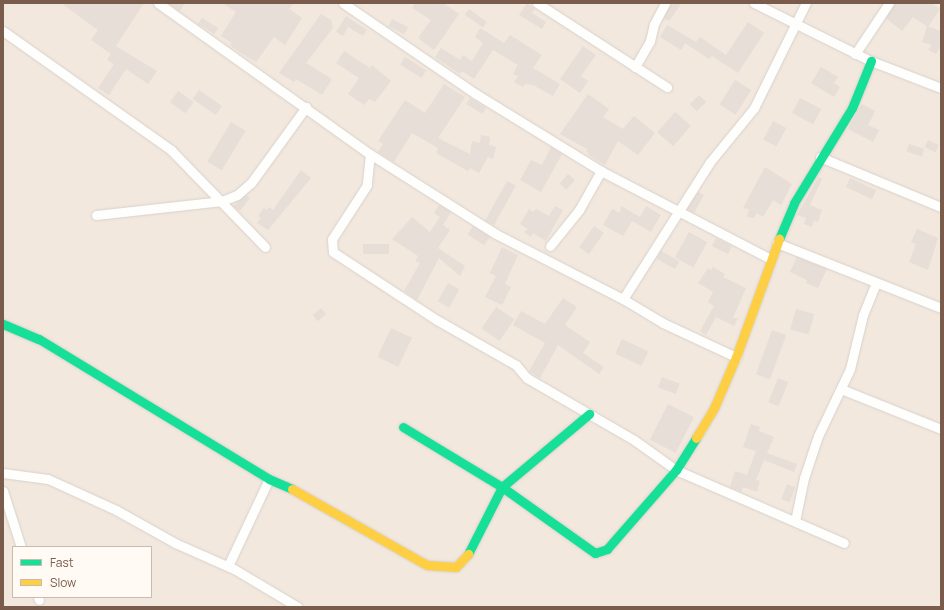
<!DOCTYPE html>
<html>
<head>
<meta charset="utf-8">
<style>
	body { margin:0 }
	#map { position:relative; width:944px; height:610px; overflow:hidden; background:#f9f5f0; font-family:Manrope,sans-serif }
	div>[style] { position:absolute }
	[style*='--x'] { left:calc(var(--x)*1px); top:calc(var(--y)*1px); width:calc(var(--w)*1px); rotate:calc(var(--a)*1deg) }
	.residential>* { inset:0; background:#f2e8de }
	.building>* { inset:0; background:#e6ded7; transform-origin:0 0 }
	.roads { filter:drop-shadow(0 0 1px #d7d1cb) drop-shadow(0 0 1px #d7d1cb) }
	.street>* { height:9px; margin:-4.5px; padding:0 4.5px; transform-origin:4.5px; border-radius:4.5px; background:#fefefd }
	.fast>* { height:9px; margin:-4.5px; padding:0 4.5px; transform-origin:4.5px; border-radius:4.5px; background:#16e098 }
	.slow>* { height:9px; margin:-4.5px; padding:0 4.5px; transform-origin:4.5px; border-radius:4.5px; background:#ffcf43 }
	span { translate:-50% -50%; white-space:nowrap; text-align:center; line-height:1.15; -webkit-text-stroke:3.5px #fffaf3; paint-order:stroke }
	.frame { position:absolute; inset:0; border:4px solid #7a5c4d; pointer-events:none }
	.legend { position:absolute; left:12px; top:546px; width:140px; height:52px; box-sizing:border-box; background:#fffaf3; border:1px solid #cabbb1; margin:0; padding:5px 7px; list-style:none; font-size:12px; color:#7a5c4d }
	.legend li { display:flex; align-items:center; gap:8px; height:20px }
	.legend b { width:20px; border:1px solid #cabbb1 }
</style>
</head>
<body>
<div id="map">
	<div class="residential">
		<div style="clip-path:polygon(evenodd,3px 3px,941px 3px,941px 607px,3px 607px,3px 3px,13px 547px,151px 547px,151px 597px,13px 597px,13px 547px)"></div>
	</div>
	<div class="building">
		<div style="clip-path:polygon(61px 3px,144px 3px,116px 46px,157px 71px,148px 84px,126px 69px,109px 95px,98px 88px,114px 64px,107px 60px,111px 54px,91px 40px,98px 30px)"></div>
		<div style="clip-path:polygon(168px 3px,185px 3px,180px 11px)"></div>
		<div style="clip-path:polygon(222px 3px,294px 3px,289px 9px,302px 18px,285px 45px,274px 37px,256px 62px,239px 52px,230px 45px,232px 43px,221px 36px,236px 12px)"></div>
		<div style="clip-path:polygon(415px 3px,443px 3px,459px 14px,434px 50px,418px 38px,431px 20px,412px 8px)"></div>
		<div style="clip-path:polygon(527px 3px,535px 9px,532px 13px,546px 22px,542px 29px,519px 15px)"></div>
		<div style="clip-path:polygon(671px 3px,682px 3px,669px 21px,664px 18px)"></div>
		<div style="clip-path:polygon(895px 3px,931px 3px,940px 9px,928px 27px,913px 17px,902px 31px,886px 18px)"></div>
		<div style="left:469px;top:9px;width:22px;height:7px;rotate:36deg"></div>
		<div style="clip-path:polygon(321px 14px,331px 20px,333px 28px,306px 63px,332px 79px,322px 95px,296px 79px,294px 82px,279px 73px)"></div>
		<div style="clip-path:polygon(346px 16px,367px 30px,363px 36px,348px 27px,343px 36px,336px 32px)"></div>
		<div style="left:202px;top:18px;width:19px;height:7px;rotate:32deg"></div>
		<div style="left:392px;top:19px;width:18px;height:8px;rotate:27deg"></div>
		<div style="clip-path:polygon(748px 22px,764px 33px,738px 73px,712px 56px,709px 59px,685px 43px,681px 50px,660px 37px,667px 25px,696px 42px,700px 37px,726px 55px)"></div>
		<div style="clip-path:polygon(927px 26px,941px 31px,941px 46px,936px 54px,928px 50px,932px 45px,922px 42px)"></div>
		<div style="clip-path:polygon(480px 28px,504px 43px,510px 35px,542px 55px,533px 68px,560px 84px,553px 96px,533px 85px,525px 84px,523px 87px,514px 82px,518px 76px,513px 74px,518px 65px,493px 50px,474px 79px,462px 71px,460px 74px,435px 57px,441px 48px,460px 60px,463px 55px,472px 61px,483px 43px,475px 37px)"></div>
		<div style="clip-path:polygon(583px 46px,596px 55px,581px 76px,588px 81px,580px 93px,560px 79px)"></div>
		<div style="clip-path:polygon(344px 51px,370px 68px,372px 65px,391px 81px,375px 102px,369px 99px,364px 105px,348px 94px,359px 78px,336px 63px)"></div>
		<div style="left:405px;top:57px;width:25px;height:9px;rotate:32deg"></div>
		<div style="clip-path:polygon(821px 67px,838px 77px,834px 83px,840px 87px,834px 97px,811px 83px)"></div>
		<div style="left:735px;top:80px;width:19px;height:29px;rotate:32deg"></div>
		<div style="clip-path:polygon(444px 84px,465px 97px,438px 138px,470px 154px,472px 141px,480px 143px,481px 135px,490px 137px,489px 145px,496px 147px,493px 159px,488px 157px,479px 173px,470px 168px,468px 171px,436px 153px,438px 148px,412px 133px,394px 162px,378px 152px,383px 144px,378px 141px,405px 100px,425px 113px)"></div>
		<div style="left:199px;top:90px;width:28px;height:11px;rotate:35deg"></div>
		<div style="left:178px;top:91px;width:19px;height:14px;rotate:35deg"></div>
		<div style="clip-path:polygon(588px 94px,609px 109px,603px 117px,623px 129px,634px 116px,655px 133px,638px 155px,618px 141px,605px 165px,590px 156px,586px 151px,587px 149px,560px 134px)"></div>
		<div style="left:699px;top:95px;width:10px;height:13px;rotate:45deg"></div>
		<div style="left:470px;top:98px;width:19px;height:7px;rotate:32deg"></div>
		<div style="left:800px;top:98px;width:24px;height:17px;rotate:28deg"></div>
		<div style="clip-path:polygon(862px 104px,875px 111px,868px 125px,879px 130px,873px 142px,848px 129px)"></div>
		<div style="left:675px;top:112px;width:21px;height:27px;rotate:41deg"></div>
		<div style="left:773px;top:121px;width:15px;height:21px;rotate:28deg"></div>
		<div style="left:231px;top:122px;width:17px;height:46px;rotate:31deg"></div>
		<div style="left:928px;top:140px;width:12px;height:8px;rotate:24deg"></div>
		<div style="left:909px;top:144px;width:16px;height:8px;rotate:18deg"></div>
		<div style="clip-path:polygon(551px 147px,562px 154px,541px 192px,520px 180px,531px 160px,542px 165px)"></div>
		<div style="clip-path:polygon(765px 167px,792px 184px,781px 205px,773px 200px,763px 217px,757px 213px,754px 218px,747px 217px,749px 209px,743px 208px)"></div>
		<div style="clip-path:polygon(301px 170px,311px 178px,268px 230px,257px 223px,261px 218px,258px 216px,264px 208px,267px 210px,269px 207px,273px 210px)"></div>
		<div style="left:568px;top:174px;width:9px;height:13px;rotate:41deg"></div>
		<div style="clip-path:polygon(819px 177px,822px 179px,810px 205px,822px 210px,818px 222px,814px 221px,812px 227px,804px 224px,806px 218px,797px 215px)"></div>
		<div style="left:850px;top:178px;width:29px;height:10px;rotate:25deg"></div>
		<div style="left:507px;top:181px;width:10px;height:45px;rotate:29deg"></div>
		<div style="clip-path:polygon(698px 192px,704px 195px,694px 213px,687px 209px)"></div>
		<div style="clip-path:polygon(246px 195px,250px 198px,240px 211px,233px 206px)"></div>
		<div style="clip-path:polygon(439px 205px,451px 212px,443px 225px,450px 230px,438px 248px,465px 266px,460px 276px,439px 258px,417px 300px,404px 291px,420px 263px,415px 261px,418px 256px,392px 239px,412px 217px,430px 232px,440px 217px,434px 213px)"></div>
		<div style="clip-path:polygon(555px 206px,563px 210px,546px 241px,533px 233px,531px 237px,524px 232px,528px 229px,520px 224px,529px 209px,533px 212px,536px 209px,549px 216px)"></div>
		<div style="clip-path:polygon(621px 206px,640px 217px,646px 206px,661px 215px,651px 232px,632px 221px,623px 236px,603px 225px,612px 209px,620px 213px)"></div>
		<div style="left:473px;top:226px;width:20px;height:10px;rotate:33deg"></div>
		<div style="left:594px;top:226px;width:12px;height:26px;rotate:35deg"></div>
		<div style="clip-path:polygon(917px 229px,938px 238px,928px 270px,909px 262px,916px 244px,911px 242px)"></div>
		<div style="left:689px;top:232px;width:21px;height:29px;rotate:29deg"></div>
		<div style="left:716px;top:238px;width:18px;height:9px;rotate:27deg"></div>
		<div style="left:363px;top:244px;width:26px;height:10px"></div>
		<div style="clip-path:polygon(502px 247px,518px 255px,505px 284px,511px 287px,502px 305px,485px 297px,496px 276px,490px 273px)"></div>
		<div style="left:661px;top:251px;width:21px;height:9px;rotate:29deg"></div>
		<div style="clip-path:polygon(797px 257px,827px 269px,818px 288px,806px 283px,807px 280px,790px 272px)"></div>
		<div style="clip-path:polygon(713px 267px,725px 274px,723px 277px,746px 288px,733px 318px,738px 318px,734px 326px,716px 317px,706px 335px,700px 331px,714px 306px,708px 302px,713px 292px,698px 283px,708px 268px,711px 270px)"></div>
		<div style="left:448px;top:283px;width:13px;height:21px;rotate:29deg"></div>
		<div style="clip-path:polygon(563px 298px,577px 307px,565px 325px,590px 342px,583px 353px,604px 367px,599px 374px,558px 345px,540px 378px,529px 371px,545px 343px,513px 325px,521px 311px,545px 324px)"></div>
		<div style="left:496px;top:307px;width:22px;height:26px;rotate:34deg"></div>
		<div style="left:321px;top:308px;width:8px;height:11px;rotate:50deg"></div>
		<div style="left:796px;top:309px;width:19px;height:21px;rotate:16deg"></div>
		<div style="left:391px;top:328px;width:23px;height:32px;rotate:25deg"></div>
		<div style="left:772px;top:330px;width:15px;height:47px;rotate:20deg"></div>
		<div style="left:622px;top:339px;width:29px;height:16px;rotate:25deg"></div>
		<div style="left:662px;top:377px;width:19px;height:11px;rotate:21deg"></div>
		<div style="left:778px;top:378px;width:11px;height:26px;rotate:22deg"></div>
		<div style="left:668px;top:404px;width:29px;height:40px;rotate:27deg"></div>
		<div style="clip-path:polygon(751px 424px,760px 427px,759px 431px,774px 437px,767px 453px,797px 464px,794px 472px,764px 460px,756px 480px,760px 481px,757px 492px,743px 487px,741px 492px,730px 487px,735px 471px,747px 475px,756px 451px,743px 447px)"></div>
		<div style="left:787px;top:484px;width:9px;height:16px;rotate:21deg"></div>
	</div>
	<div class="roads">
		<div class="street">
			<div style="--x:158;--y:3;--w:260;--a:35.5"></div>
			<div style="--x:370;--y:154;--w:149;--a:32.4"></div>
			<div style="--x:496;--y:234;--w:143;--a:27.1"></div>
			<div style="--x:623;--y:299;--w:47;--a:31"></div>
			<div style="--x:663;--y:323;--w:81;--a:25"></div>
			<div style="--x:343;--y:3;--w:161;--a:34.4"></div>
			<div style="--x:476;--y:94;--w:147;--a:31.6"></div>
			<div style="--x:601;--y:171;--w:191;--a:27.4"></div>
			<div style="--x:537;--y:3;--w:155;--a:32.9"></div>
			<div style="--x:754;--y:3;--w:131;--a:26.4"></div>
			<div style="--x:871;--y:61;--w:75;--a:21.1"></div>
			<div style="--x:3;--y:31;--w:206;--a:35.3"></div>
			<div style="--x:171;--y:150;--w:135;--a:45.9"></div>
			<div style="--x:855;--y:54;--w:61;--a:-56.3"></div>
			<div style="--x:635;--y:67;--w:30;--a:-60"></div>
			<div style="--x:650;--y:41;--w:17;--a:-77"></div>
			<div style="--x:654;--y:24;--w:24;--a:-62"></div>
			<div style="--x:370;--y:154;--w:31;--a:96"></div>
			<div style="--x:367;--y:185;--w:64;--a:122.9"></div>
			<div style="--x:332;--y:239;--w:13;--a:86"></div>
			<div style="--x:333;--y:252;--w:124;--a:33.2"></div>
			<div style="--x:437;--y:320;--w:91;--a:29.7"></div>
			<div style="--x:516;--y:365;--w:17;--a:50"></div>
			<div style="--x:527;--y:378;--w:124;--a:30.1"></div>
			<div style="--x:634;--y:440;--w:52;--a:35.5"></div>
			<div style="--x:676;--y:470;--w:183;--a:23.5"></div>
			<div style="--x:820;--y:157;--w:131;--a:22.5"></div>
			<div style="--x:96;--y:215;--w:127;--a:-6.3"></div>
			<div style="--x:222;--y:201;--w:16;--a:-22"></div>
			<div style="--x:237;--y:195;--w:18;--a:-41"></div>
			<div style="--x:251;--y:183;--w:94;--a:-54.1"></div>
			<div style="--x:777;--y:243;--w:176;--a:21.6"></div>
			<div style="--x:550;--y:246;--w:46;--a:-51.1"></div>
			<div style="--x:579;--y:210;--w:45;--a:-60.6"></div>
			<div style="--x:623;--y:299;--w:162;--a:-57.6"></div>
			<div style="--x:710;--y:162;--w:70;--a:-50.8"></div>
			<div style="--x:754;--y:108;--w:117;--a:-63.7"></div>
			<div style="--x:841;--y:389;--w:108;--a:21.8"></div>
			<div style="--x:3;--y:473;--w:45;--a:7.6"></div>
			<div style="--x:48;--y:479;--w:75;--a:24.5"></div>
			<div style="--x:116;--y:510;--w:68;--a:29.2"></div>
			<div style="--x:175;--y:543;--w:64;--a:23.8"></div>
			<div style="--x:234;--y:569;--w:74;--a:30.7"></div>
			<div style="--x:3;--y:491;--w:59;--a:72.2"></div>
			<div style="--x:795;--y:521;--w:44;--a:-78.2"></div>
			<div style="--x:804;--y:478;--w:44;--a:-71.6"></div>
			<div style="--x:818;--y:436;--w:74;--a:-64.5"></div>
			<div style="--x:850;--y:369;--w:56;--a:-76.5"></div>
			<div style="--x:863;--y:315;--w:35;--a:-68"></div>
			<div style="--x:228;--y:566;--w:96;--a:-64.8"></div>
			<div style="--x:38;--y:597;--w:3;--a:72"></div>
		</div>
		<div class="fast">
			<div style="--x:779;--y:239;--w:39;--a:-67"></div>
			<div style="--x:794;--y:203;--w:111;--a:-58.6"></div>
			<div style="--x:852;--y:108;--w:51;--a:-68"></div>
			<div style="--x:3;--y:324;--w:39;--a:23"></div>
			<div style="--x:39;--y:339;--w:269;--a:31.3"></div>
			<div style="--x:269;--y:479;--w:25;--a:23"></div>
			<div style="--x:403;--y:427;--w:116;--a:31.2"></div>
			<div style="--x:502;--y:487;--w:114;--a:35.4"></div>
			<div style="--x:595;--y:553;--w:13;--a:-18"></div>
			<div style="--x:607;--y:549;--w:105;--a:-48.9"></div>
			<div style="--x:676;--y:470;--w:38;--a:-58"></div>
			<div style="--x:468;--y:554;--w:75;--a:-63.1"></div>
			<div style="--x:502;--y:487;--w:114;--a:-40"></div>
		</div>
		<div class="slow">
			<div style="--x:696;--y:438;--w:35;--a:-59"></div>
			<div style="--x:714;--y:408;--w:56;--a:-66.7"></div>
			<div style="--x:736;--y:357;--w:126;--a:-70"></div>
			<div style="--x:292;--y:489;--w:155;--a:29.4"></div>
			<div style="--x:427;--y:565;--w:29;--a:4"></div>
			<div style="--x:456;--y:567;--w:18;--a:-47"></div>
		</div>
	</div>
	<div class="frame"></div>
	<ul class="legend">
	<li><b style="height:5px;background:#16e098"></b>Fast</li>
	<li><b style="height:5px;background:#ffcf43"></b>Slow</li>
	</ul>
</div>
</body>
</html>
